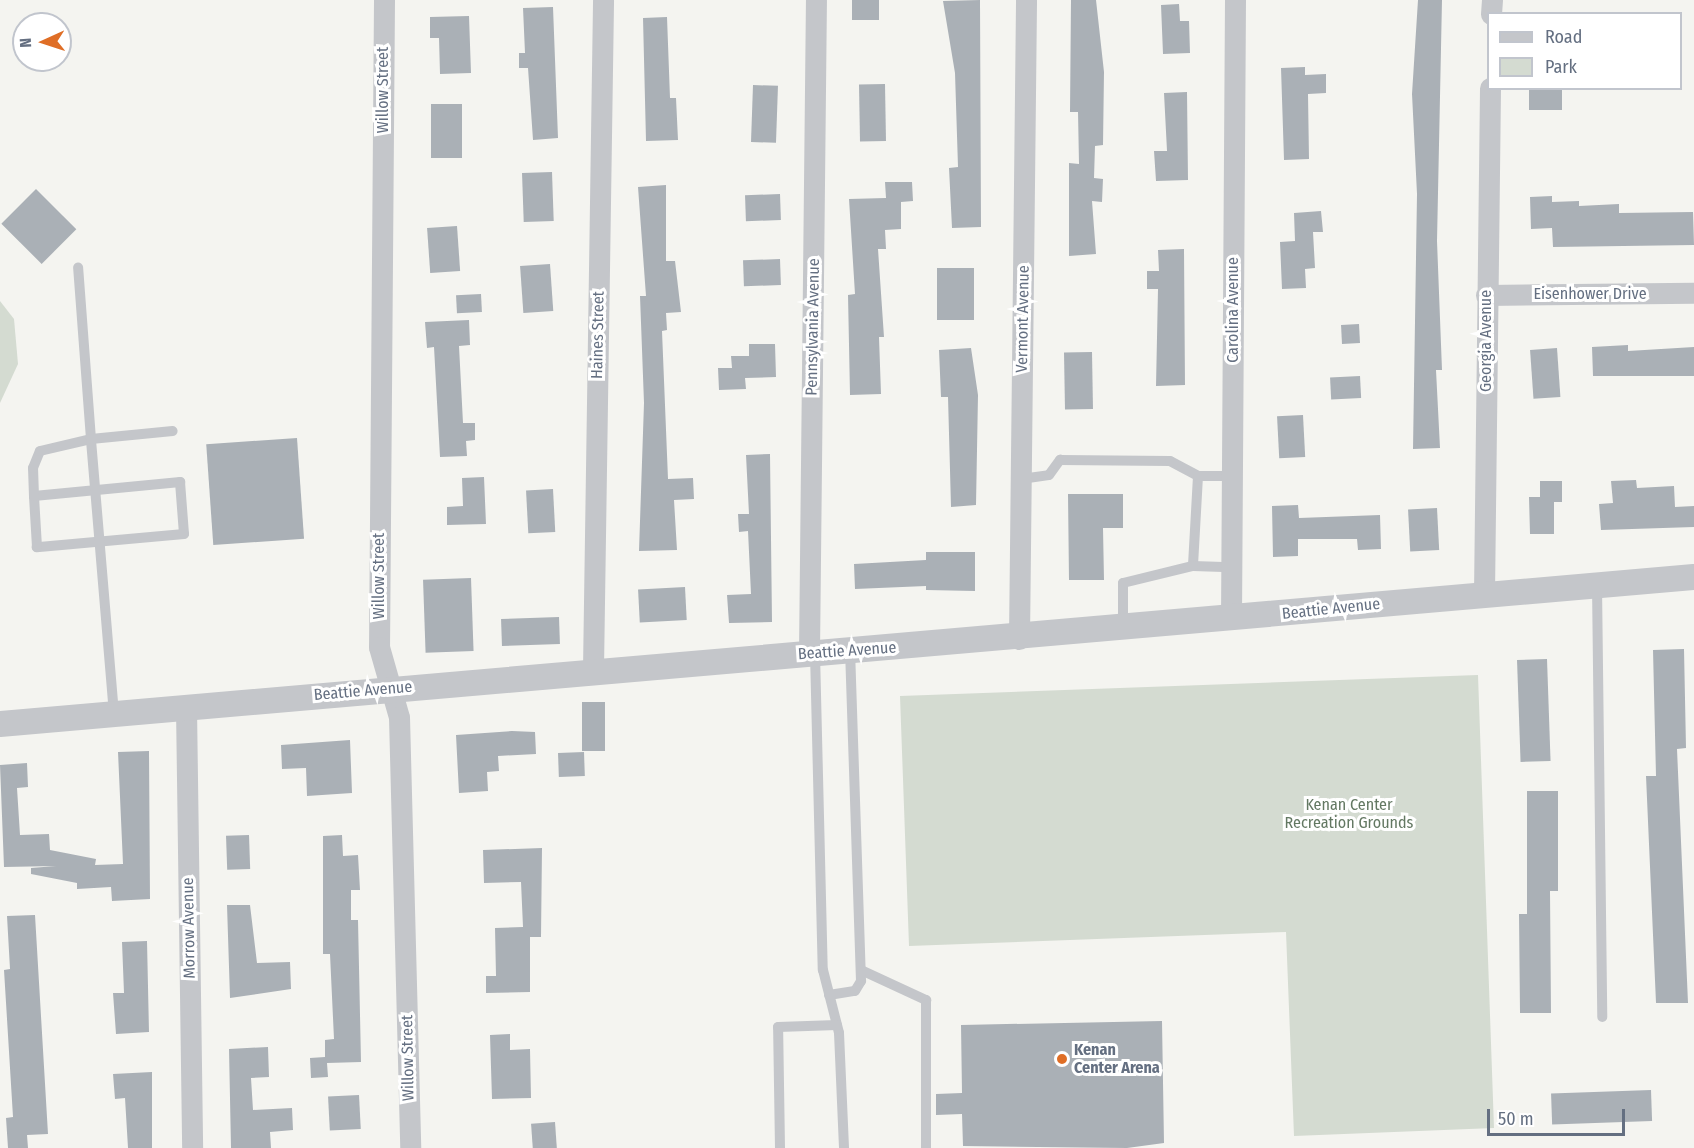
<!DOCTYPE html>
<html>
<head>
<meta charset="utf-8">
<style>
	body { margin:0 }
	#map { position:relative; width:1694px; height:1148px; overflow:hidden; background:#f4f4f0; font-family:"Fira Sans Condensed",sans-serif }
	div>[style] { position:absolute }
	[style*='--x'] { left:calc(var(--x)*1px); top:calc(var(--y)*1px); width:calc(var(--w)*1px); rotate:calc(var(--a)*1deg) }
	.green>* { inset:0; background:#d4dbd1 }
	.building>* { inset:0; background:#aab0b6; transform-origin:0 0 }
	.service>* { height:10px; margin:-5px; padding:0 5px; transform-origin:5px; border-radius:5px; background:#c4c6ca }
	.minor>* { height:21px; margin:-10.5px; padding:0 10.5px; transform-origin:10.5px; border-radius:10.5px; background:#c4c6ca }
	.tertiary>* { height:26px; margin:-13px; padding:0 13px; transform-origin:13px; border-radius:13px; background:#c4c6ca }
	.dots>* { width:16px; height:16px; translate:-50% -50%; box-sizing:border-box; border:3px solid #fff; border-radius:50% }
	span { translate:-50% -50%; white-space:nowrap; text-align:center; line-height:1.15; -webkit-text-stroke:6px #fff; paint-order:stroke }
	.street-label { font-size:16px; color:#646f81 }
	.park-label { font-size:16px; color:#637862 }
	.poi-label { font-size:16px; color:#646f81; font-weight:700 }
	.left { translate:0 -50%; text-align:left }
	.legend { position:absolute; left:1487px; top:12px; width:195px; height:78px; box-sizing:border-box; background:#fff; border:2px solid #c1c5cd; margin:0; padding:8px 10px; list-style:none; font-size:18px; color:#646f81 }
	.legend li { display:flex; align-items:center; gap:12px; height:30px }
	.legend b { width:30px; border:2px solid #c1c5cd }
	.north { position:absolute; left:12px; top:12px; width:60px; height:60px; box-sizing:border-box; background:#fff; border:2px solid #c1c5cd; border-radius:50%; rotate:267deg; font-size:16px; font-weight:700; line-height:24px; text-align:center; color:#646f81 }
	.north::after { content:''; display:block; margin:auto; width:21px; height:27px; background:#df6e26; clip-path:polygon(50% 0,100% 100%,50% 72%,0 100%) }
	.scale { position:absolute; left:1487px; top:1109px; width:138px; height:27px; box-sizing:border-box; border:3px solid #646f81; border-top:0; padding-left:8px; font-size:18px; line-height:21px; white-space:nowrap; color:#646f81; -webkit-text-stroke:4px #fff; paint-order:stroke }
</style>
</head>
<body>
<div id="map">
	<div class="green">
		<div style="clip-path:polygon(0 301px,14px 319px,18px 364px,0 403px)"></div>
		<div style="clip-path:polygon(1478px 675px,1494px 1128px,1294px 1136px,1286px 932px,909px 946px,900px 696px)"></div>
	</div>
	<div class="building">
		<div style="left:852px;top:0;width:27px;height:20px"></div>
		<div style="clip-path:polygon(980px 0,981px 227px,952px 228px,949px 168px,958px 167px,955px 73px,943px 1px)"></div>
		<div style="clip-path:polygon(1071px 0,1096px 0,1104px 72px,1103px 145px,1095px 146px,1094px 178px,1103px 179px,1102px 202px,1092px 201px,1096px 254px,1069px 256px,1069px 163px,1079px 164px,1078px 112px,1070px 112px)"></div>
		<div style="clip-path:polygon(1418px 0,1442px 0,1437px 241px,1442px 370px,1436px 370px,1440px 448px,1413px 449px,1417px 194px,1412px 94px)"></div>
		<div style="clip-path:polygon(1179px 4px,1180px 21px,1189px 21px,1190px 53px,1163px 54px,1161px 5px)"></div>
		<div style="clip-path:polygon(553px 7px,558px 138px,533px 140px,528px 68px,519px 68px,519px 53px,525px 53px,523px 8px)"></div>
		<div style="clip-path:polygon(469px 16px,471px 73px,440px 74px,439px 38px,430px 38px,430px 17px)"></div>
		<div style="clip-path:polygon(667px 17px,670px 98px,676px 98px,678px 140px,646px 141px,643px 18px)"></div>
		<div style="clip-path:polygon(1305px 67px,1305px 75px,1326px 74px,1326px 93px,1308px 94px,1309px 159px,1284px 160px,1281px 68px)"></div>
		<div style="left:885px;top:84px;width:57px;height:26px;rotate:89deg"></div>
		<div style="left:753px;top:85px;width:25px;height:57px;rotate:2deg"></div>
		<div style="left:1529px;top:88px;width:33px;height:22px"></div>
		<div style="clip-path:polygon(1187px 92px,1188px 180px,1156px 181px,1154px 151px,1167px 151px,1164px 93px)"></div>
		<div style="left:431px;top:104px;width:31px;height:54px"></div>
		<div style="left:552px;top:172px;width:49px;height:30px;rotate:88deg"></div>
		<div style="clip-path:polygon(885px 182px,912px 182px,913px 201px,901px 202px,901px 229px,885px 230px,886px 249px,878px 249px,884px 337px,879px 337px,881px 394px,850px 395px,848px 295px,855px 294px,849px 199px,886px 198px)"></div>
		<div style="clip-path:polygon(666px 185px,666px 261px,675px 261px,681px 312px,666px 313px,667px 330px,662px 331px,668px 479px,693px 478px,694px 499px,674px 500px,677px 550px,639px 551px,644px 403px,640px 296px,646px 296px,638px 187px)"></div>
		<div style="left:36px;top:189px;width:57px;height:49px;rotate:45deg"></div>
		<div style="left:780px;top:194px;width:26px;height:35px;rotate:88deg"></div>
		<div style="clip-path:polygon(1552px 196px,1552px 202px,1579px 201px,1579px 206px,1619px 204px,1619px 213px,1693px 212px,1694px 245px,1553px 247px,1552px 228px,1531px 229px,1530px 197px)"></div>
		<div style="clip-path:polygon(1321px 211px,1323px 232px,1313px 232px,1315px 268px,1305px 269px,1306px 288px,1282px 289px,1280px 242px,1295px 241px,1294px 213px)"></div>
		<div style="left:457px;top:226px;width:45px;height:30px;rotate:86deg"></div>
		<div style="clip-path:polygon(1184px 249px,1185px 385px,1156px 386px,1158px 289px,1147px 289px,1147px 271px,1159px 271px,1158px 250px)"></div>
		<div style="left:780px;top:259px;width:26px;height:37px;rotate:88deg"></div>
		<div style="left:550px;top:264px;width:47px;height:30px;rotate:86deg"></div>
		<div style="left:937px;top:268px;width:37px;height:52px"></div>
		<div style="left:481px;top:294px;width:18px;height:25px;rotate:87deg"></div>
		<div style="clip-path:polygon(469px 320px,470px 345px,459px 346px,463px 423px,475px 423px,475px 440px,466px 441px,467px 456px,440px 457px,434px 347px,427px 348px,425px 322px)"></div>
		<div style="left:1359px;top:324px;width:19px;height:18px;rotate:87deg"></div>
		<div style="clip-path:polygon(749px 344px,775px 344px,776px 377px,745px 378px,746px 389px,719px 390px,718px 368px,732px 368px,731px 356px,749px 356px)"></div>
		<div style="clip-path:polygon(1628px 345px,1628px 351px,1694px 347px,1694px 376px,1593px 376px,1592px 347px)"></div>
		<div style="clip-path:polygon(971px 348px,978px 395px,976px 505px,951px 507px,948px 397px,941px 397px,939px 350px)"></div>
		<div style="left:1557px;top:348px;width:49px;height:27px;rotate:86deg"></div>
		<div style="left:1092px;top:352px;width:57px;height:28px;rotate:89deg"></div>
		<div style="left:1360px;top:376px;width:22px;height:30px;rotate:87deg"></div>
		<div style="left:1303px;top:415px;width:42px;height:26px;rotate:87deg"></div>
		<div style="left:297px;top:438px;width:101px;height:91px;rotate:86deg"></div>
		<div style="clip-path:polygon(770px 454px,772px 622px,729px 623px,727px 595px,751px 594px,748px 531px,739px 532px,738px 514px,749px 514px,746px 455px)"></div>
		<div style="clip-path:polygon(484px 477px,486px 524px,447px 525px,447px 507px,463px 506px,462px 478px)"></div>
		<div style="clip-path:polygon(1636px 480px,1637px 488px,1674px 486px,1675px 507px,1694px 506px,1694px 527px,1601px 530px,1599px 504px,1613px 503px,1611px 481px)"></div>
		<div style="clip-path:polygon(1540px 481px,1562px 481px,1562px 502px,1554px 502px,1554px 534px,1530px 534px,1529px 497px,1540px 497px)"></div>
		<div style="left:553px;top:489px;width:43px;height:27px;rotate:87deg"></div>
		<div style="clip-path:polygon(1068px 494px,1123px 494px,1123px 528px,1103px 528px,1104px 580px,1069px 580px)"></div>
		<div style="clip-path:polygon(1298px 505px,1299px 518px,1380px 515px,1381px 549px,1358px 550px,1357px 539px,1298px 539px,1298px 556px,1273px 557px,1272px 506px)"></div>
		<div style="left:1437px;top:508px;width:42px;height:29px;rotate:87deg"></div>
		<div style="clip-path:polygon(926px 552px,975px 552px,975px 591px,926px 590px,926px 586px,855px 589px,854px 564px,926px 560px)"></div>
		<div style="left:471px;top:578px;width:73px;height:48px;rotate:88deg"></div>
		<div style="left:685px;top:587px;width:33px;height:47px;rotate:87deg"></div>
		<div style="left:559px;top:617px;width:27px;height:58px;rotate:88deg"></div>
		<div style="clip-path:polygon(1684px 649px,1686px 748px,1677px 749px,1688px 1003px,1656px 1003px,1646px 776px,1656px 776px,1653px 650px)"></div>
		<div style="left:1547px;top:659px;width:102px;height:30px;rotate:88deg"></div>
		<div style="left:582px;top:702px;width:23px;height:49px"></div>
		<div style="clip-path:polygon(512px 731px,535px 732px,536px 754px,498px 756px,499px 771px,487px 772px,488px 791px,459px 793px,456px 735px)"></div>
		<div style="clip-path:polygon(350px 740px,352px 793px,307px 796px,306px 768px,282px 769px,281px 745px)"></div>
		<div style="clip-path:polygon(149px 751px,150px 899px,112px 901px,111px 887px,77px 889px,77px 883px,31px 874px,31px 868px,56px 866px,4px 867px,0 765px,27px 763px,28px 787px,17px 788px,20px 835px,49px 834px,50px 850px,96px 859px,95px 865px,123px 864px,118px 752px)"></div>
		<div style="left:584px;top:752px;width:24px;height:26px;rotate:88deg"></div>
		<div style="clip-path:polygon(1527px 791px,1558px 791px,1558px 891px,1550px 891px,1551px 1013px,1520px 1013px,1519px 914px,1527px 914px)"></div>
		<div style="left:249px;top:835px;width:34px;height:23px;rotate:88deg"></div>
		<div style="clip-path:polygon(342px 835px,343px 856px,358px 855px,360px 890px,351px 890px,351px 920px,358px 920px,361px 1062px,327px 1063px,328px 1077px,311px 1078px,310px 1058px,325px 1057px,325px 1040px,334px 1039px,330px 954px,323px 954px,323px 836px)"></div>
		<div style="clip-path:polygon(542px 848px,541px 937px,530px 937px,530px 992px,486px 993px,486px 976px,496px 976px,495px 928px,523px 927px,521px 882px,484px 883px,483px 850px)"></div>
		<div style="clip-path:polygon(227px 905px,250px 905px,257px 963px,290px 962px,291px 989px,230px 998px)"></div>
		<div style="clip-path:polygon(35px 915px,48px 1134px,27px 1135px,28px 1148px,8px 1148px,6px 1118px,13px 1117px,4px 970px,10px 969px,7px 916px)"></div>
		<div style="clip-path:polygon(147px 941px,149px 1032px,116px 1034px,113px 993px,124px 993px,122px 942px)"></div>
		<div style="clip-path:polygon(1162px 1021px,1164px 1143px,1127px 1148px,963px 1146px,962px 1114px,936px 1115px,936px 1094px,962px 1093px,961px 1025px)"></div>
		<div style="clip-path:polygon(510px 1034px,510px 1050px,530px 1049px,531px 1098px,492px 1099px,490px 1035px)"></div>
		<div style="clip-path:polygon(268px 1047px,269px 1077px,251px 1078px,253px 1110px,292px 1108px,293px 1130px,270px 1132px,271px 1148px,231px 1148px,229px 1049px)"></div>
		<div style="clip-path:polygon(152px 1072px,152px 1148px,128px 1148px,125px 1098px,115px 1099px,113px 1074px)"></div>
		<div style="left:1651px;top:1090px;width:31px;height:100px;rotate:88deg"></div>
		<div style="left:359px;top:1095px;width:34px;height:31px;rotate:87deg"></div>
		<div style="left:555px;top:1122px;width:26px;height:24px;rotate:86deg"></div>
	</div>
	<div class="service">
		<div style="--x:1198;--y:476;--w:90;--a:93.2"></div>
		<div style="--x:1193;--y:566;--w:38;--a:2"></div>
		<div style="--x:1021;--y:479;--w:28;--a:-8"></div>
		<div style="--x:1049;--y:475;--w:19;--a:-54"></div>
		<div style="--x:1060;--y:460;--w:110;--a:0.5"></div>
		<div style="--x:1170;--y:461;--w:32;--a:28"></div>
		<div style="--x:1198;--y:476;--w:34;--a:0"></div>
		<div style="--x:180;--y:482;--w:52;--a:85.6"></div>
		<div style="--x:184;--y:534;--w:148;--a:174.9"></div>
		<div style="--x:37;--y:547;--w:51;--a:-93.4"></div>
		<div style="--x:34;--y:496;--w:147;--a:-5.5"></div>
		<div style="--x:34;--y:496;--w:28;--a:-92"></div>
		<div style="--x:33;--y:468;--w:18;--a:-68"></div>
		<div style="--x:40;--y:451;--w:52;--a:-13.2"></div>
		<div style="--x:91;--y:439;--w:172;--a:-94.3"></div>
		<div style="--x:1597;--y:585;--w:432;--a:89.3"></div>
		<div style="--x:1123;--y:626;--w:43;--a:-90"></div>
		<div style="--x:1123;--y:583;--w:72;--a:-13.7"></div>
		<div style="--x:815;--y:653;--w:317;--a:88.6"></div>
		<div style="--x:823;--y:970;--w:65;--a:75.7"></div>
		<div style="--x:839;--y:1033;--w:115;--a:87.5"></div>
		<div style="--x:114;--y:714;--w:276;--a:-94.8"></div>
		<div style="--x:91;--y:439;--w:82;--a:-5.6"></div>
		<div style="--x:861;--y:970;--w:72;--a:24.8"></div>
		<div style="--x:926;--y:1000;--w:148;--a:90"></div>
		<div style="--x:829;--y:995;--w:26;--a:-9"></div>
		<div style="--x:855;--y:991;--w:12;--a:-59"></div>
		<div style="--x:861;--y:981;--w:331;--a:-91.9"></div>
		<div style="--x:780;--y:1148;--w:121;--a:-90.9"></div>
		<div style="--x:778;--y:1027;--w:59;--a:-1.9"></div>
	</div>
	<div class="minor">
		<div style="--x:384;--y:0;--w:647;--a:90.44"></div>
		<div style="--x:379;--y:647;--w:73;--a:74.1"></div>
		<div style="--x:399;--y:717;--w:431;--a:88.5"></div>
		<div style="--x:1491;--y:14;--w:14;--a:-86"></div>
		<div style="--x:1486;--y:295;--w:208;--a:-0.6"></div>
		<div style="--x:1484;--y:594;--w:506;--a:-89.32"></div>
		<div style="--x:1231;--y:619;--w:619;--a:-89.63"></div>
		<div style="--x:1019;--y:639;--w:639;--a:-89.37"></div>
		<div style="--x:809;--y:653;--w:653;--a:-89.39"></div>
		<div style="--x:593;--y:669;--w:669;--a:-89.14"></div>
		<div style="--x:186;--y:707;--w:441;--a:89.2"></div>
	</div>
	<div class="tertiary">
		<div style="--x:0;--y:724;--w:1700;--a:-4.96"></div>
	</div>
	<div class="dots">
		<div style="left:1062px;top:1059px;background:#df6e26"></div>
	</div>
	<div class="street-label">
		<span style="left:383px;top:90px;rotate:-90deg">Willow Street</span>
		<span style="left:1590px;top:294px">Eisenhower Drive</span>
		<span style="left:1233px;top:310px;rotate:-90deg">Carolina Avenue</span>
		<span style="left:1023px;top:319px;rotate:-89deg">Vermont Avenue</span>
		<span style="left:813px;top:327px;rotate:-89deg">Pennsylvania Avenue</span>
		<span style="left:598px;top:335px;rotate:-89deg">Haines Street</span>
		<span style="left:1486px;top:341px;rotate:-90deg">Georgia Avenue</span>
		<span style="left:379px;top:576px;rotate:-90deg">Willow Street</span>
		<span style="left:1331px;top:609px;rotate:-6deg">Beattie Avenue</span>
		<span style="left:847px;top:651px;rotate:-4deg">Beattie Avenue</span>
		<span style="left:363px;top:691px;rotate:-5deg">Beattie Avenue</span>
		<span style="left:189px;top:928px;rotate:-91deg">Morrow Avenue</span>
		<span style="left:408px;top:1058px;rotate:-91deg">Willow Street</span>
	</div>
	<div class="park-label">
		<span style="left:1349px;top:814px">Kenan Center<br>Recreation Grounds</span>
	</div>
	<div class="poi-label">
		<span class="left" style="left:1074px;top:1059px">Kenan<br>Center Arena</span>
	</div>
	<ul class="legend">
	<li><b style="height:8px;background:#c4c6ca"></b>Road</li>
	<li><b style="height:16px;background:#d4dbd1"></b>Park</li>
	</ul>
	<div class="north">N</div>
	<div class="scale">50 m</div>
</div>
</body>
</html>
